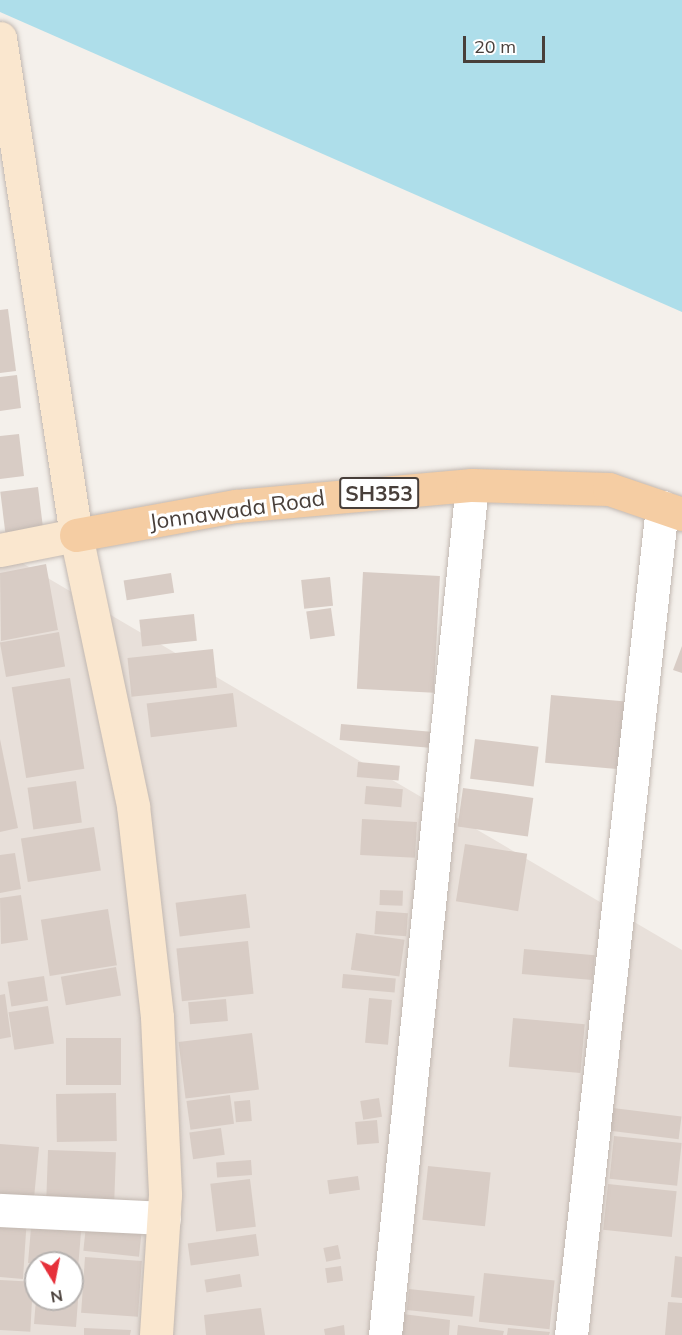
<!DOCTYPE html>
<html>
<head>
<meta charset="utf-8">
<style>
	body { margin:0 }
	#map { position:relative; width:682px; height:1335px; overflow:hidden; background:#f4f0eb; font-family:Mulish,sans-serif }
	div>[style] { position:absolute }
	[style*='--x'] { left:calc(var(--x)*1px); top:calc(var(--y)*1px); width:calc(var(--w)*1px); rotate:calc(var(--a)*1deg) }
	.residential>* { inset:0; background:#e8e0da }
	.water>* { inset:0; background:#aedeea }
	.building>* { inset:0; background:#d8ccc5; transform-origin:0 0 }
	.roads { filter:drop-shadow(0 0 2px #c2b8b1) drop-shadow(0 0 2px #c2b8b1) }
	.street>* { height:33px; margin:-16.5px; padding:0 16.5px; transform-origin:16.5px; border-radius:16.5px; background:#fff }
	.secondary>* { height:33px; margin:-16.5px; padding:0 16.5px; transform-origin:16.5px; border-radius:16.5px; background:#fae7cf }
	.primary>* { height:33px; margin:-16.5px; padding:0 16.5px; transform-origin:16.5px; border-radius:16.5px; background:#f5cda3 }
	span { translate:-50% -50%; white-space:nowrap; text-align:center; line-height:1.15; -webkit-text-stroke:6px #fff; paint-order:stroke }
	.shield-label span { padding:2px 4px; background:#fff; border:2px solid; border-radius:4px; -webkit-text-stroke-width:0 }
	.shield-label { font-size:21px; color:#483f3a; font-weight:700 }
	.street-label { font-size:22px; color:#483f3a }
	.north { position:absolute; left:24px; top:1251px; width:60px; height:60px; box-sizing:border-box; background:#fff; border:2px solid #b6b2b0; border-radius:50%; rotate:170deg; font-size:16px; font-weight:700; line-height:24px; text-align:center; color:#483f3a }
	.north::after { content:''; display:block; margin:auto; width:21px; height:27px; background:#e6303a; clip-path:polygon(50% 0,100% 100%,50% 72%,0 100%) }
	.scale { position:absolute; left:463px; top:36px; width:82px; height:27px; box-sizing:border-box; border:3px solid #483f3a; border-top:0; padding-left:8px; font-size:18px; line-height:21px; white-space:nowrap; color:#483f3a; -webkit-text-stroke:4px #fff; paint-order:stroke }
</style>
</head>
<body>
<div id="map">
	<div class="residential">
		<div style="clip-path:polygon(evenodd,0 550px,682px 950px,682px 1335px,0 1335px,0 550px,36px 1263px,72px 1263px,72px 1299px,36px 1299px,36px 1263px)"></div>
	</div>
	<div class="water">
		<div style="clip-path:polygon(0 0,682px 0,682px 312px,0 12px)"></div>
	</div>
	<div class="building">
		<div style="clip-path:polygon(8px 309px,16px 371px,0 373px,0 310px)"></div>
		<div style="clip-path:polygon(17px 375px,21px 408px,0 411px,0 377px)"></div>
		<div style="clip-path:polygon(19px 434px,24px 476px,0 479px,0 436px)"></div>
		<div style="left:38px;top:487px;width:42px;height:38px;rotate:83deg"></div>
		<div style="clip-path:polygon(46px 564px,58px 630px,1px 641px,0 573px)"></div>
		<div style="left:363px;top:572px;width:77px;height:117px;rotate:3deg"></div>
		<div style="left:171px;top:573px;width:20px;height:48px;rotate:81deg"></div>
		<div style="left:330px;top:577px;width:29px;height:29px;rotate:84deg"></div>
		<div style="left:331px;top:608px;width:28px;height:25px;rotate:82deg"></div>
		<div style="left:194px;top:614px;width:27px;height:55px;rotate:84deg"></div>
		<div style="left:59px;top:632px;width:35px;height:60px;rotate:80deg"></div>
		<div style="clip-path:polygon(682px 646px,682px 673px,673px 670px)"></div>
		<div style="left:213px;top:649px;width:39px;height:86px;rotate:84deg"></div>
		<div style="left:70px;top:678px;width:92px;height:59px;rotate:81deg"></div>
		<div style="left:233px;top:693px;width:34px;height:87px;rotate:83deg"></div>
		<div style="left:551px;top:695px;width:75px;height:68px;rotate:5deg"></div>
		<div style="left:341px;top:724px;width:90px;height:16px;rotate:5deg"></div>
		<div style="clip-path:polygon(0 739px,18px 828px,0 832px)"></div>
		<div style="left:475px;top:739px;width:64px;height:40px;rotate:7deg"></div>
		<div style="left:358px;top:762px;width:42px;height:15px;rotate:5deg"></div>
		<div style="left:76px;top:781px;width:42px;height:49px;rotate:82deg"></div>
		<div style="left:366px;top:786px;width:37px;height:18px;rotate:5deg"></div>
		<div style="left:463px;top:788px;width:71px;height:39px;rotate:8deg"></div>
		<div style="left:362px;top:819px;width:55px;height:36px;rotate:3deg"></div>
		<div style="left:94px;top:827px;width:44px;height:74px;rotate:81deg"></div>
		<div style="left:465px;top:844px;width:63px;height:58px;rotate:9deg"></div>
		<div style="clip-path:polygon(15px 853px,21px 889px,0 893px,0 855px)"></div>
		<div style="left:380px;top:890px;width:23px;height:15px;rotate:2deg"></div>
		<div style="left:246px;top:894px;width:34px;height:71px;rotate:83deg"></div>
		<div style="clip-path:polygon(21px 895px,28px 940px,1px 944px,0 898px)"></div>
		<div style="left:108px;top:909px;width:57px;height:68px;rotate:81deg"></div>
		<div style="left:376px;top:911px;width:32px;height:23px;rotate:4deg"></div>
		<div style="left:356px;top:933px;width:49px;height:37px;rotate:8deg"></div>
		<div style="left:248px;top:941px;width:53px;height:72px;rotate:84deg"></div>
		<div style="left:524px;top:949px;width:71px;height:25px;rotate:5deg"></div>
		<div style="left:116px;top:967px;width:29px;height:56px;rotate:80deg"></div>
		<div style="left:343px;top:974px;width:53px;height:14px;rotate:5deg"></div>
		<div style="left:44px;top:976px;width:25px;height:37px;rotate:81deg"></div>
		<div style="clip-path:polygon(5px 994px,11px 1037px,0 1039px,0 995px)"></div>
		<div style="left:369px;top:998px;width:23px;height:45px;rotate:5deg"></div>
		<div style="left:226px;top:999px;width:22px;height:38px;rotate:85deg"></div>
		<div style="left:48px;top:1006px;width:38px;height:40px;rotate:81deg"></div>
		<div style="left:513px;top:1018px;width:72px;height:49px;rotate:5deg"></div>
		<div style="left:252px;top:1033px;width:57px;height:74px;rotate:83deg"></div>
		<div style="left:66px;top:1038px;width:55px;height:47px"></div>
		<div style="left:116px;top:1093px;width:48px;height:60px;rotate:89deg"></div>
		<div style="left:230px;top:1095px;width:29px;height:44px;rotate:82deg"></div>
		<div style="left:379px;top:1098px;width:19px;height:19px;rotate:81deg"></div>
		<div style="left:250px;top:1100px;width:21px;height:16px;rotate:85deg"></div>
		<div style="left:613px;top:1108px;width:69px;height:23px;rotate:7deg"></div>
		<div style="left:377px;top:1120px;width:23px;height:22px;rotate:85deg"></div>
		<div style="left:221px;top:1128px;width:27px;height:32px;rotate:82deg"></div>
		<div style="left:614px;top:1136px;width:68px;height:43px;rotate:6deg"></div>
		<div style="clip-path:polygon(0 1144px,39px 1147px,33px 1208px,0 1206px)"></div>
		<div style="left:48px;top:1150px;width:68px;height:55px;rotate:2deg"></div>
		<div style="left:251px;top:1160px;width:15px;height:35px;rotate:86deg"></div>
		<div style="left:428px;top:1166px;width:63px;height:54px;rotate:6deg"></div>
		<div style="left:358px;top:1176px;width:14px;height:31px;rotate:82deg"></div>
		<div style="left:250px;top:1179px;width:48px;height:40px;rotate:83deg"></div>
		<div style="left:608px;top:1184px;width:69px;height:46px;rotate:6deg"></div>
		<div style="clip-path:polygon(0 1214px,27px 1216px,23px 1279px,0 1277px)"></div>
		<div style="clip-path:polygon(32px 1216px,82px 1220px,78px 1268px,72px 1267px,72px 1263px,28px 1263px)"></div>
		<div style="left:87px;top:1216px;width:56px;height:35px;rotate:6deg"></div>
		<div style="left:256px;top:1234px;width:22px;height:69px;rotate:82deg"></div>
		<div style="left:338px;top:1245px;width:14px;height:15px;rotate:78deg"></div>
		<div style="clip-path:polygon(675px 1256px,682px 1257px,682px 1298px,671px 1297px)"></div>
		<div style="left:85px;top:1257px;width:57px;height:56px;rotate:4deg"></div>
		<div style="left:341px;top:1266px;width:15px;height:16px;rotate:82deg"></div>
		<div style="clip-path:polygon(72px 1273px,80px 1274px,76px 1327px,34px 1324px,36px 1299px,72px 1299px)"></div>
		<div style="left:484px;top:1273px;width:71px;height:49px;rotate:6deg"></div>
		<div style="left:240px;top:1274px;width:13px;height:36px;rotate:81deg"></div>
		<div style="left:0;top:1280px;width:33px;height:50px;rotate:3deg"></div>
		<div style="left:409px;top:1289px;width:66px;height:21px;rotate:6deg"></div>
		<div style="clip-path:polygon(668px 1302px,682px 1303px,682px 1335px,665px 1335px)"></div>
		<div style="clip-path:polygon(261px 1308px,265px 1335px,206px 1335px,204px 1315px)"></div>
		<div style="clip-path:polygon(395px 1313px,450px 1320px,449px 1335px,393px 1335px)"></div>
		<div style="clip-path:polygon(344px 1325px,345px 1335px,325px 1335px,324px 1329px)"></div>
		<div style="clip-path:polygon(458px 1325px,504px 1331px,503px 1335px,457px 1335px)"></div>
		<div style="clip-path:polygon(84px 1328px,131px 1330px,130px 1335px,84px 1335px)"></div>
		<div style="clip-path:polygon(508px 1328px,550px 1332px,549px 1335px,507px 1335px)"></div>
	</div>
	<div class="roads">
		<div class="street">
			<div style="--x:0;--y:1210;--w:164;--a:2.8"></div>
			<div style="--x:385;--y:1335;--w:854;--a:-84.16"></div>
			<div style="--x:571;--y:1335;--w:833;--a:-83.73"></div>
		</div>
		<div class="secondary">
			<div style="--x:0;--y:38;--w:503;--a:81.31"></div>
			<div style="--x:76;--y:535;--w:277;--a:78.1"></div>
			<div style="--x:133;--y:806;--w:212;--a:83.5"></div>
			<div style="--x:157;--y:1017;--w:178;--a:87.4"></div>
			<div style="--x:165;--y:1195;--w:140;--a:93.7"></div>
			<div style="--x:0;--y:550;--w:77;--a:-11.2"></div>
		</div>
		<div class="primary">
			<div style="--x:76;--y:535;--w:163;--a:-10.3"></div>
			<div style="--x:236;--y:506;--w:237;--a:-5.1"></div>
			<div style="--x:472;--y:485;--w:137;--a:1.7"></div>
			<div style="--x:609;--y:489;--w:77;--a:18.9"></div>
		</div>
	</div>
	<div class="shield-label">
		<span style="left:379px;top:493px">SH353</span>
	</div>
	<div class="street-label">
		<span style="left:237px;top:510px;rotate:-8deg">Jonnawada Road</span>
	</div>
	<div class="north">N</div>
	<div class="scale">20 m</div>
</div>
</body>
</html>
